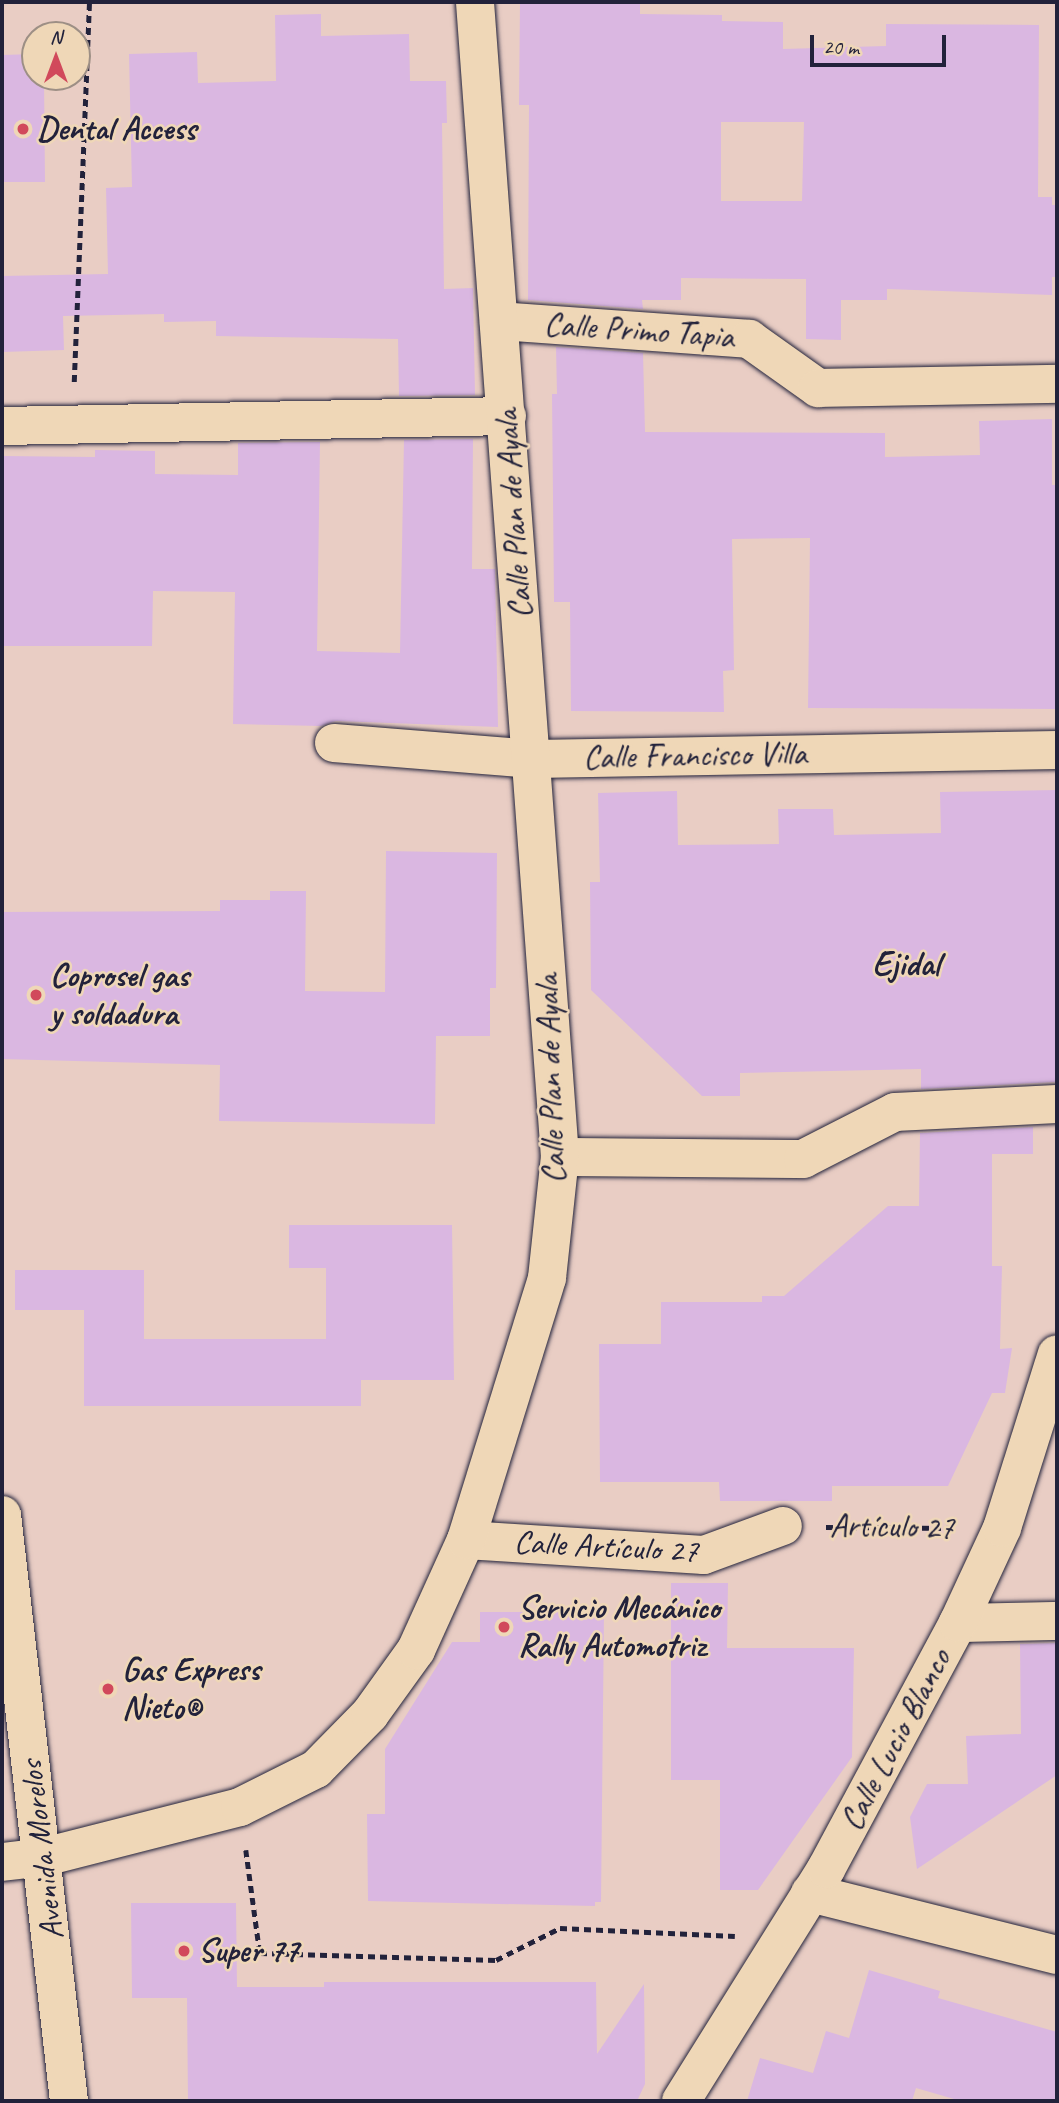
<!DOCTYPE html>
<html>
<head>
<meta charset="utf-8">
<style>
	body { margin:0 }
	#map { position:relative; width:1059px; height:2103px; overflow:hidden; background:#e9cdc4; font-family:Caveat,sans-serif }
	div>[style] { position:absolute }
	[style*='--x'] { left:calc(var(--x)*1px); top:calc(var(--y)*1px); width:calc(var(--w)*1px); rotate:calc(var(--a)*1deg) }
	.building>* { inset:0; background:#dab7e1 }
	.path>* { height:4.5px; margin-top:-2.25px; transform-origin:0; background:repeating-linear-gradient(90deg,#22223b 0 7px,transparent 0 12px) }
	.roads { filter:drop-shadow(0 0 2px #22223b) drop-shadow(0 0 2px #22223b) }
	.street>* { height:38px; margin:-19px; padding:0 19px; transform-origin:19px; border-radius:19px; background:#efd7b7 }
	.secondary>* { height:38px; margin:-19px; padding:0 19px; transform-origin:19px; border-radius:19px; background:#efd7b7 }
	.dots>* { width:19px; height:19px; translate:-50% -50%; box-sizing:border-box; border:4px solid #efd7b7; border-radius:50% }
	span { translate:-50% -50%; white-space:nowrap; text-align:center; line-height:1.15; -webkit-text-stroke:5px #efd7b7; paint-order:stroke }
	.poi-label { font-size:33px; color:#22223b; font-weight:700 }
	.left { translate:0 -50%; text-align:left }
	.street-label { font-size:33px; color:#22223b }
	.neighbourhood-label { font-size:35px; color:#22223b; font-weight:700 }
	.frame { position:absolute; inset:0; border:4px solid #22223b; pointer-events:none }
	.north { position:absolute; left:21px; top:21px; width:70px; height:70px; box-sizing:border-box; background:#efd7b7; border:2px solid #9d8f85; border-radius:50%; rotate:0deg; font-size:19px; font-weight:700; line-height:28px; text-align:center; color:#22223b }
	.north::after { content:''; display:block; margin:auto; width:24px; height:32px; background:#d1495b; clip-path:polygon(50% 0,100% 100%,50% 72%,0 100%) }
	.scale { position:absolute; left:810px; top:35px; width:136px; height:32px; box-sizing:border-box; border:4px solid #22223b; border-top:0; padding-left:9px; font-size:21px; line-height:24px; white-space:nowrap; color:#22223b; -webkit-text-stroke:5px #efd7b7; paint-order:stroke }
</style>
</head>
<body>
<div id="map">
	<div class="building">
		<div style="clip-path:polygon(evenodd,520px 2px,640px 2px,640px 14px,722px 15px,722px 21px,783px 22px,783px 49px,886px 46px,886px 24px,1039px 25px,1038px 197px,1052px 197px,1052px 205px,1057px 205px,1057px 277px,1052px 277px,1052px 295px,887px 289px,887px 300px,841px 300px,841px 340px,806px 339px,806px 279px,681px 278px,681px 300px,642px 300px,643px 309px,528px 300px,529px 105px,519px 105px,520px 2px,721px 122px,804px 122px,802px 201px,721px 201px,721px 122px)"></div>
		<div style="clip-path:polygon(321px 14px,321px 36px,409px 34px,410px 81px,446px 81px,447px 123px,442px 123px,444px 289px,473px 288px,475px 395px,399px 396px,398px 339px,216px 336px,216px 321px,164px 322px,164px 314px,63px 316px,64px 350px,2px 352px,2px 276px,108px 274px,106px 188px,132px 187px,129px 54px,197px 52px,198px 83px,276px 81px,275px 15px)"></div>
		<div style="clip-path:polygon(35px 54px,35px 77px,44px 77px,45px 182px,2px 182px,2px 55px)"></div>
		<div style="clip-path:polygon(556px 347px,643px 353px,645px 432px,885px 433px,885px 457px,980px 455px,979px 421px,1052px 419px,1052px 485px,1057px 485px,1057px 709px,808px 708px,810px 538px,732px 539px,734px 670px,723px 671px,724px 712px,571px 711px,570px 602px,554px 602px,552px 394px,557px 394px)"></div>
		<div style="clip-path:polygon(473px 439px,472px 569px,495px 569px,498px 727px,336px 721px,321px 726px,233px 724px,235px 592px,153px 591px,152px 646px,2px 646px,2px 456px,95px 457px,95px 450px,155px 451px,155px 474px,238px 475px,238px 443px,320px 442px,317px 651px,400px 653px,404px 440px)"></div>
		<div style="clip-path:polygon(1057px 790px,1055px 1082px,921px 1089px,921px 1069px,740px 1073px,740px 1096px,702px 1096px,591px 990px,590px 882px,600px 882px,598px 793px,677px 791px,678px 845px,779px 844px,778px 809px,833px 809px,834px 835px,941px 833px,940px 792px)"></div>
		<div style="clip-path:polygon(386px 851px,497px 853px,496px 988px,490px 988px,490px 1036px,436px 1036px,435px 1124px,219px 1121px,220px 1065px,2px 1059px,2px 912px,220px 911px,220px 900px,270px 900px,270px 891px,306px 891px,305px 991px,385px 992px)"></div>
		<div style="clip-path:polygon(1033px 1127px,1033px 1154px,992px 1154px,992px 1266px,1002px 1266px,1000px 1349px,1012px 1348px,1005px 1393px,992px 1393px,948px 1486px,832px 1486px,832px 1501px,720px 1501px,719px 1482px,600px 1482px,599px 1344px,661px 1344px,661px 1302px,762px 1302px,762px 1296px,784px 1296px,888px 1206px,919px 1206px,920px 1133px)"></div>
		<div style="clip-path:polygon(289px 1225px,452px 1225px,454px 1380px,361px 1380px,361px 1406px,84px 1406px,84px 1310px,15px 1310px,15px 1270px,144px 1270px,144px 1339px,326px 1339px,326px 1268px,289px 1268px)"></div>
		<div style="clip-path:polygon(671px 1583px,728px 1583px,727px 1648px,854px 1648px,852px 1757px,758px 1890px,720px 1890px,720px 1780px,671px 1780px)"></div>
		<div style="clip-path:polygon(480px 1612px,604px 1612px,601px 1902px,595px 1902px,595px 1906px,368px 1901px,367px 1814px,385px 1814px,385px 1749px,452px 1642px,480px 1642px)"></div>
		<div style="clip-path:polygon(1057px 1643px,1057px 1775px,917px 1869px,910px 1817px,927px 1784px,968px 1784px,966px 1736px,1021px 1734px,1020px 1644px)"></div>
		<div style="clip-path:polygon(131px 1903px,236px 1903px,237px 1987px,324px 1987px,324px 1982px,596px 1982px,597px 2054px,644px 1984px,645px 2084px,637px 2101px,188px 2101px,187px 1998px,132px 1998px)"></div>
		<div style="clip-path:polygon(869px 1970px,940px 1991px,938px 1998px,1057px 2032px,1057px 2101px,961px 2101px,916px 2088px,912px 2101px,747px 2101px,760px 2058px,813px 2073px,826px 2031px,849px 2038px)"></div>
	</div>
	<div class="path">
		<div style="--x:74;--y:382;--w:380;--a:-87.7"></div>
		<div style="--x:826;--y:1527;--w:127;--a:0.5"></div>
		<div style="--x:246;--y:1850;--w:104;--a:82.3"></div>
		<div style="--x:260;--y:1953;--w:236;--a:1.7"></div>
		<div style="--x:496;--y:1960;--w:72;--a:-26.6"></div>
		<div style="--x:560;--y:1928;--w:175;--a:2.6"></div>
	</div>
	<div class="roads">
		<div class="street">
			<div style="--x:499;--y:321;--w:251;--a:4.1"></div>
			<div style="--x:749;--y:339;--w:85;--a:35.4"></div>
			<div style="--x:818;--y:388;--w:239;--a:-1"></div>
			<div style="--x:2;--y:426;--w:505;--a:-1.13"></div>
			<div style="--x:334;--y:743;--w:200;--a:4.6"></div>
			<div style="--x:533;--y:759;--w:524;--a:-0.98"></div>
			<div style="--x:560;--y:1157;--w:243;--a:0.5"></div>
			<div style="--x:803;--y:1159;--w:103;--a:-27.1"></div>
			<div style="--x:895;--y:1112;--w:162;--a:-2.8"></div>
			<div style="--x:466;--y:1540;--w:238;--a:3.6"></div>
			<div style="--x:704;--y:1555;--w:84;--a:-20.2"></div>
			<div style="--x:958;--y:1623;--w:99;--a:-1.2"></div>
			<div style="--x:2;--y:1862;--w:42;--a:-6.8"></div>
			<div style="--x:44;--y:1857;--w:202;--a:-14.3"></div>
			<div style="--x:240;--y:1807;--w:85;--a:-26.6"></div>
			<div style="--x:316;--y:1769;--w:77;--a:-45.5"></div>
			<div style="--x:370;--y:1714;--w:79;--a:-54.3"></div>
			<div style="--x:416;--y:1650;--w:121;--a:-65.6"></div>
			<div style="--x:466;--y:1540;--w:274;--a:-72.8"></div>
			<div style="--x:547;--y:1278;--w:122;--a:-83.9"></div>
			<div style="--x:560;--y:1157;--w:1158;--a:-94.21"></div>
			<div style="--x:810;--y:1893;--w:255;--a:14.1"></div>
			<div style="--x:681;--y:2101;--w:274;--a:-58"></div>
			<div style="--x:826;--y:1869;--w:279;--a:-61.8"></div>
			<div style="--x:958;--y:1623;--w:105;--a:-65.1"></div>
			<div style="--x:1002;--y:1528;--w:182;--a:-72.5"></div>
		</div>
		<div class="secondary">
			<div style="--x:2;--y:1515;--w:590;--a:83.48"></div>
		</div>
	</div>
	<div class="dots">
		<div style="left:23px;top:129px;background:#d1495b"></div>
		<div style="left:36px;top:995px;background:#d1495b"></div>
		<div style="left:504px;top:1627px;background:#d1495b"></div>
		<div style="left:108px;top:1689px;background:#d1495b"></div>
		<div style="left:184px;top:1951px;background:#d1495b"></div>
	</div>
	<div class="poi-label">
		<span class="left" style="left:37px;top:129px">Dental Access</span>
		<span class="left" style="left:50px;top:995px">Coprosel gas<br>y soldadura</span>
		<span class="left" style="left:518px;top:1627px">Servicio Mecánico<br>Rally Automotriz</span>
		<span class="left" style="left:122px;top:1689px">Gas Express<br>Nieto®</span>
		<span class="left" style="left:198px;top:1951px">Super 77</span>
	</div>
	<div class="street-label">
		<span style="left:639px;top:331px;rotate:4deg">Calle Primo Tapia</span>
		<span style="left:514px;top:514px;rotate:-94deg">Calle Plan de Ayala</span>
		<span style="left:695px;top:756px;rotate:-1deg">Calle Francisco Villa</span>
		<span style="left:551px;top:1079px;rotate:-92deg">Calle Plan de Ayala</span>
		<span style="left:892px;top:1527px;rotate:1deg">Artículo 27</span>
		<span style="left:606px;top:1547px;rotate:3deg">Calle Artículo 27</span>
		<span style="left:896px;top:1740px;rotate:-62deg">Calle Lucio Blanco</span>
		<span style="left:42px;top:1850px;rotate:-97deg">Avenida Morelos</span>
	</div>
	<div class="neighbourhood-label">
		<span style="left:906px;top:964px">Ejidal</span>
	</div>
	<div class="frame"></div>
	<div class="north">N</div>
	<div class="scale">20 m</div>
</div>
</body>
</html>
